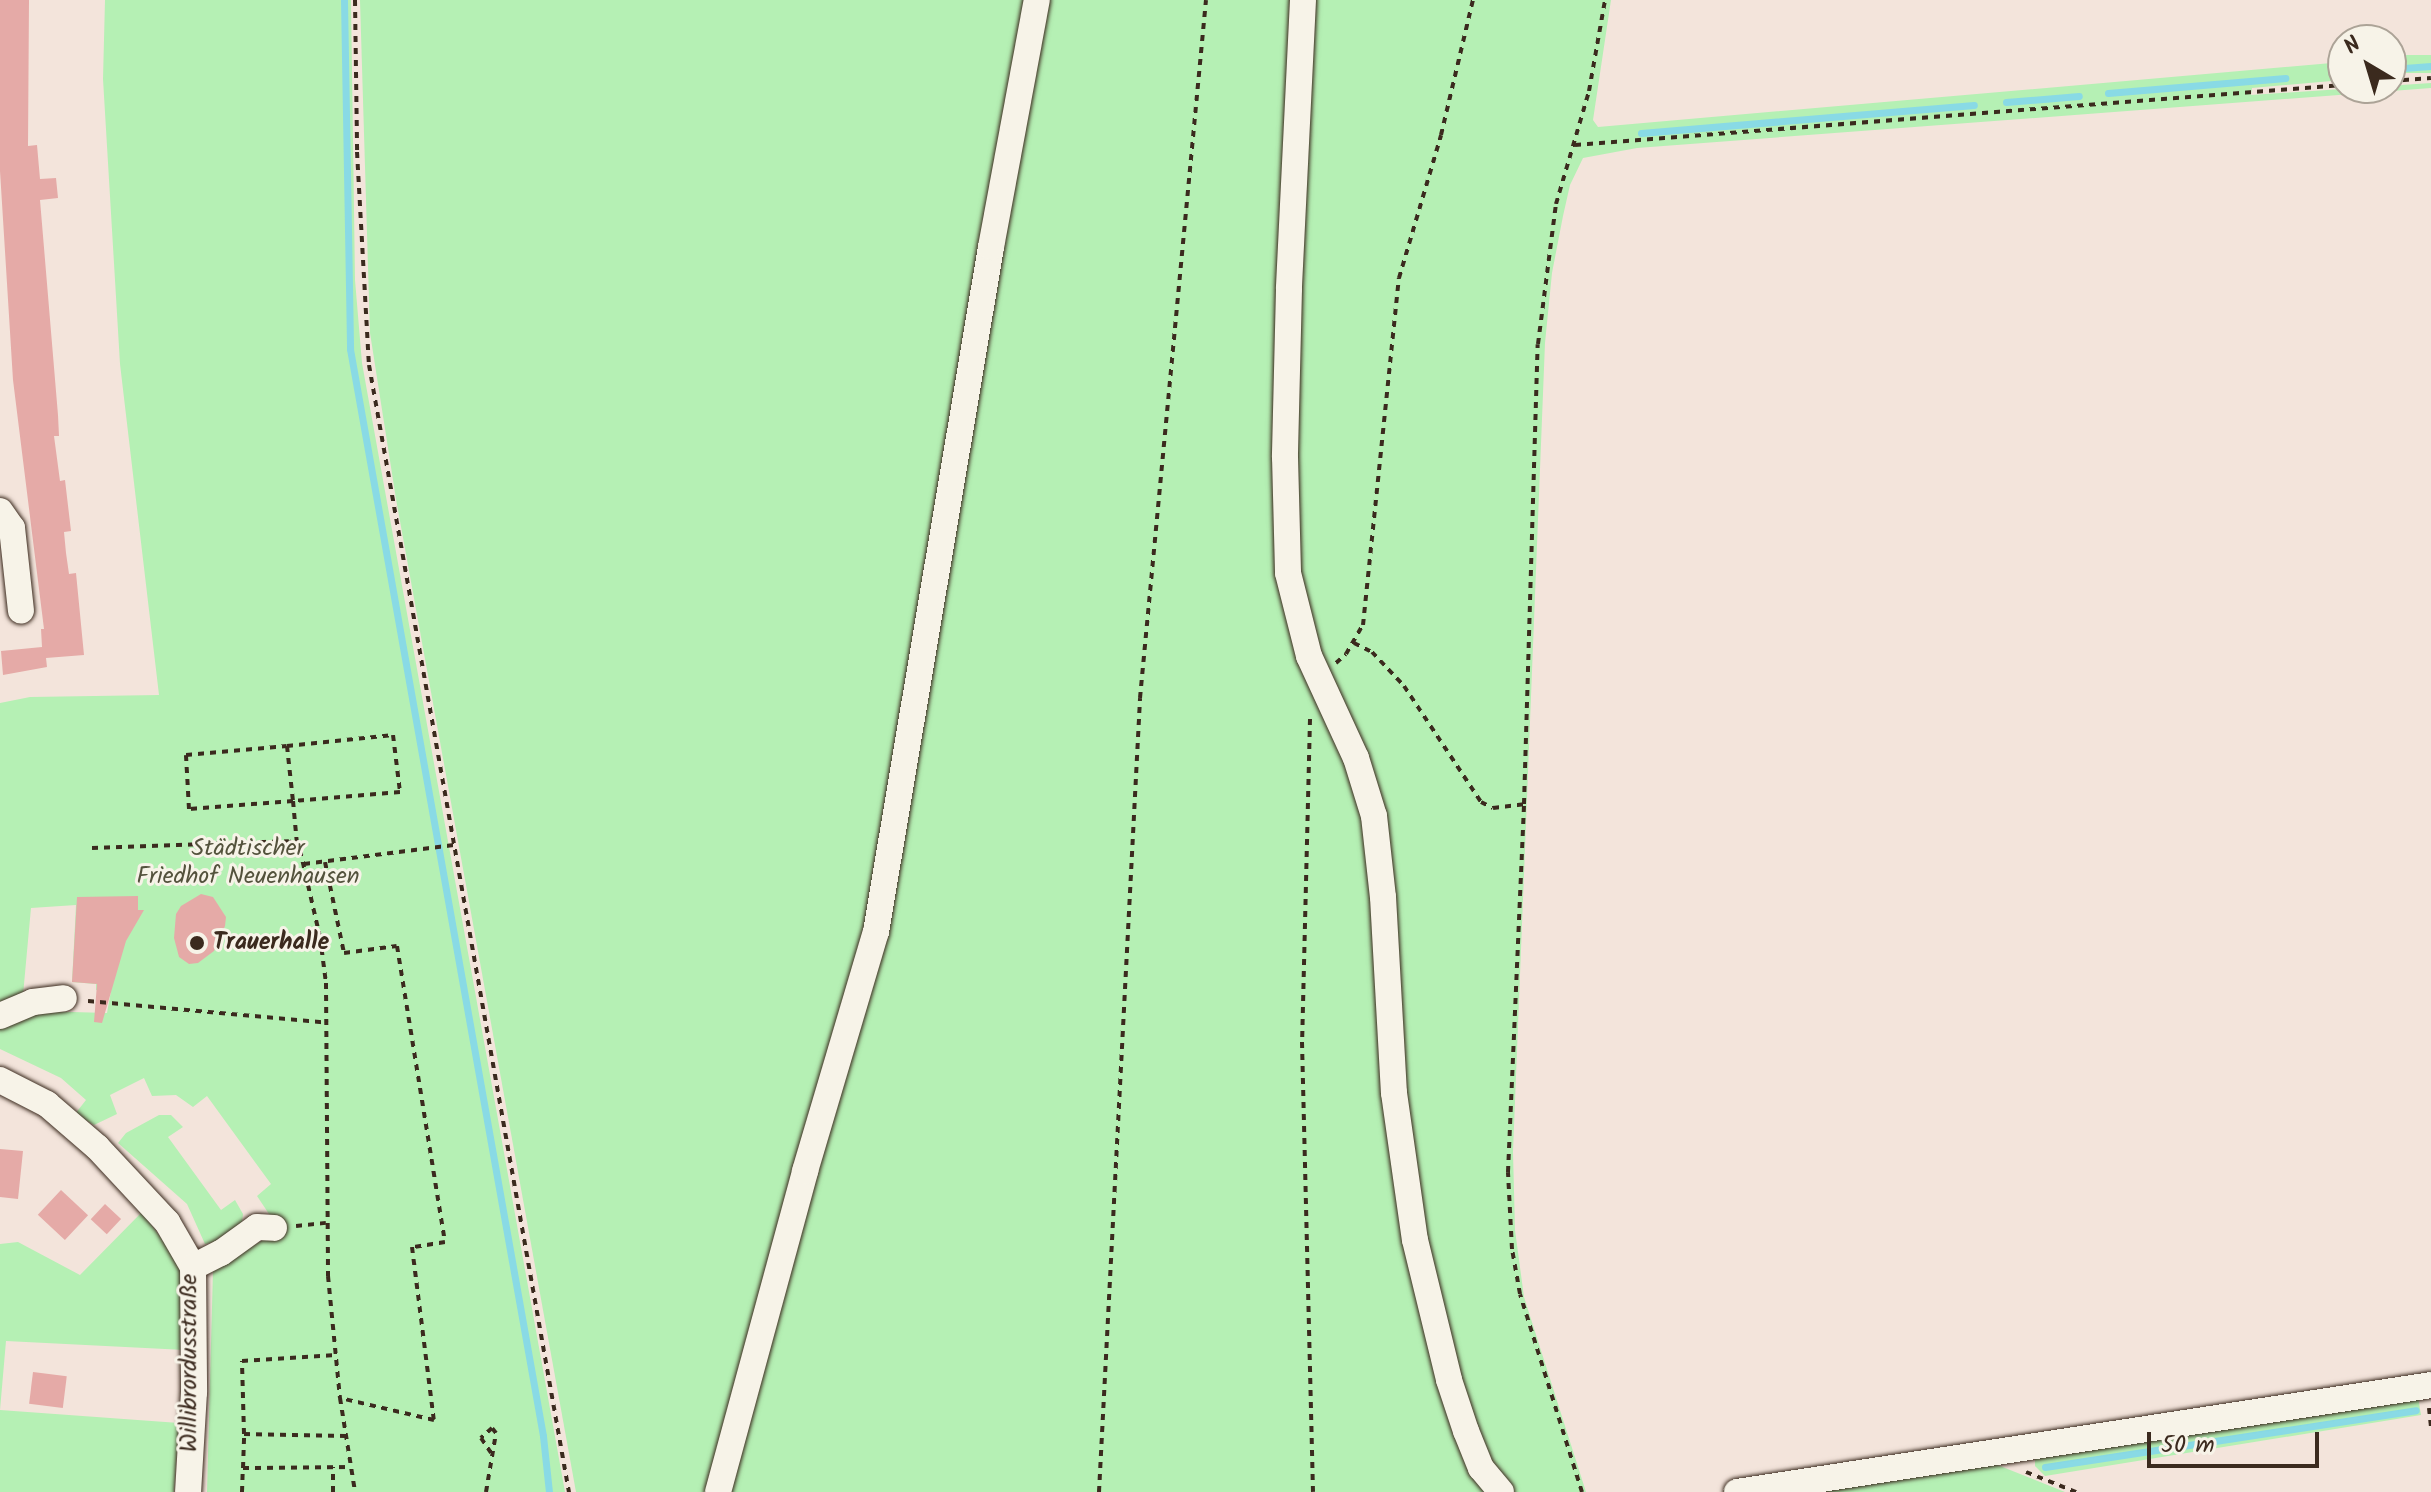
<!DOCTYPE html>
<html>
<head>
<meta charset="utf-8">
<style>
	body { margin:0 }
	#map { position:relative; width:2431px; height:1492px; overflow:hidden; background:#f3e4db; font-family:Kalam,sans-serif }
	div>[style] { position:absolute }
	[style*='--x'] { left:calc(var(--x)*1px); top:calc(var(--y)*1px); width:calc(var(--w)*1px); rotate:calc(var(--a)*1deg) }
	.green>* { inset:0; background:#b5f0b4; transform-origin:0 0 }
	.stream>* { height:7px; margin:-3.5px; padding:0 3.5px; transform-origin:3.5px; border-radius:3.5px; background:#89dae5 }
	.building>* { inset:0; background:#e5aaa7; transform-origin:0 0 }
	.path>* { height:4px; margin-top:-2px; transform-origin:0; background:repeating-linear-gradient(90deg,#3b2a1e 0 6px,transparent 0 12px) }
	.roads { filter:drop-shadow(0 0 2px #3b2a1e) drop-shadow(0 0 2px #3b2a1e) }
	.minor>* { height:26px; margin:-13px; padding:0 13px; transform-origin:13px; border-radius:13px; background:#f7f3e8 }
	.dots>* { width:22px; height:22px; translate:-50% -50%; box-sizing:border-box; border:4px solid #f7f3e8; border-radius:50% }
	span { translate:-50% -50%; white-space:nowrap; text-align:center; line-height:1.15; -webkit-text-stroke:6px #f7f3e8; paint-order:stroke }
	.park-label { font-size:24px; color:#53523c }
	.poi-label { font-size:24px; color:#3b2a1e; font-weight:700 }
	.left { translate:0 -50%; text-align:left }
	.street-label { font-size:24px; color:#3b2a1e }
	.north { position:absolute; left:2327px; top:24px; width:80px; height:80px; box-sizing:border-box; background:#f7f3e8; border:2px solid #aca397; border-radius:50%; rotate:322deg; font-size:22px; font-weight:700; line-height:32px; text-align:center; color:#3b2a1e }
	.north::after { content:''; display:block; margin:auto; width:28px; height:36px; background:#3b2a1e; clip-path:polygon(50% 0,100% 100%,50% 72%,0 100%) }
	.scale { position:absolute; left:2147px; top:1432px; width:172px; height:36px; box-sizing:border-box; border:4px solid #3b2a1e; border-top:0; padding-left:10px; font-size:24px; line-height:28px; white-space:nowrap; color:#3b2a1e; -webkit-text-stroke:6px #f7f3e8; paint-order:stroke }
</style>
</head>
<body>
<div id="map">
	<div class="green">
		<div style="clip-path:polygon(105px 0,351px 0,355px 280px,362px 363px,565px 1492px,207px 1492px,213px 1270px,263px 1240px,273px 1220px,257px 1196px,271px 1184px,207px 1096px,193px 1107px,176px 1095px,152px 1096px,144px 1078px,110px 1095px,117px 1114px,94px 1125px,75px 1114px,86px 1100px,61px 1078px,0 1049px,0 1025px,38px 1011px,107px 1013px,111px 991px,96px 990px,96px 984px,72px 982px,76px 905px,31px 908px,23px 995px,0 1008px,0 703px,30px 697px,159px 695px,120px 364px,103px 79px)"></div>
		<div style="clip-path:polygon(360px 0,1032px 0,873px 908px,710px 1492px,576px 1492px,396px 499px,370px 333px)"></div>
		<div style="clip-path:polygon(1044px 0,1296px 0,1279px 540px,1363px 804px,1384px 1056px,1489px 1492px,723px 1492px,845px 1060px)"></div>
		<div style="clip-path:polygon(1309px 0,1611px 0,1593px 120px,1598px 127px,2343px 62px,2343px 80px,2252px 88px,2251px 95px,2431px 83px,2431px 88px,1637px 148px,1583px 158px,1570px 185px,1563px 216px,1552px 273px,1545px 343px,1513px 1152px,1515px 1230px,1524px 1297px,1586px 1492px,1515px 1492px,1498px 1477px,1467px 1413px,1418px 1215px,1389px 894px,1313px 647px,1292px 550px)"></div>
		<div style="left:2431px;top:55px;width:18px;height:40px;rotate:90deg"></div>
		<div style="clip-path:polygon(159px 1115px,171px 1115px,183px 1127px,168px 1137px,221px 1210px,235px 1200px,243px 1214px,242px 1222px,215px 1242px,205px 1244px,187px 1204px,118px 1143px,126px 1133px)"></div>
		<div style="clip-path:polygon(142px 1212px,178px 1261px,186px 1287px,185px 1350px,6px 1341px,0 1410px,179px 1423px,174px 1492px,0 1492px,0 1244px,18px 1242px,80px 1275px)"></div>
		<div style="clip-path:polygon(2418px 1397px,2421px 1415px,2045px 1476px,2035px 1466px,2035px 1458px)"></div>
		<div style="clip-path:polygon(1995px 1464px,2065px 1492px,1796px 1492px)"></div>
	</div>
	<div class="stream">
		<div style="--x:344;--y:0;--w:349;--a:89"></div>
		<div style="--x:350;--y:349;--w:1104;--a:79.93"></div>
		<div style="--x:543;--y:1436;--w:56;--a:83.9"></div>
		<div style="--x:2391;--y:69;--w:40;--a:-4.3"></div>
		<div style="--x:2108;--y:93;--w:178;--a:-4.8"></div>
		<div style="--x:2006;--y:102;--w:73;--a:-4.7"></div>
		<div style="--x:1641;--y:133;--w:334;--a:-4.8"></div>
		<div style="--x:2045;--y:1467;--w:375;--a:-8.7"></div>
	</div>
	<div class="building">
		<div style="clip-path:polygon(0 0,29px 0,28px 146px,37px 145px,40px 179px,56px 178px,58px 198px,40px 200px,58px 415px,59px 436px,54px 436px,60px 481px,65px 480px,71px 531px,64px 532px,66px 553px,69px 574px,76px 573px,84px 655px,46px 658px,47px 667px,3px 675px,1px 651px,42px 647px,41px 629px,44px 629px,13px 380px,0 171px)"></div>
		<div style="clip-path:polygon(201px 894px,213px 897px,226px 917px,225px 926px,214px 951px,198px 963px,189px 964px,179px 957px,174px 938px,176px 914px,181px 906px)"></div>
		<div style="clip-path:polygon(138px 896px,138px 910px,144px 910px,126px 941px,102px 1023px,94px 1022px,97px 984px,72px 982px,77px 897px)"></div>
		<div style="clip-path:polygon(0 1149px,23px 1151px,18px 1199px,0 1197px)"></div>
		<div style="left:61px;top:1190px;width:37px;height:34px;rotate:43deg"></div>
		<div style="left:105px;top:1204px;width:22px;height:21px;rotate:43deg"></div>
		<div style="left:33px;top:1372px;width:34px;height:32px;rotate:7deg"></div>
	</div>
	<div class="path">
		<div style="--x:355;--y:0;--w:152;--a:89.2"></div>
		<div style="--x:357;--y:152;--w:213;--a:86.8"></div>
		<div style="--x:369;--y:365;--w:1145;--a:79.94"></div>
		<div style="--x:2391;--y:81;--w:40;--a:-4.3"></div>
		<div style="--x:1575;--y:145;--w:770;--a:-4.47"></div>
		<div style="--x:1354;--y:643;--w:20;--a:27"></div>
		<div style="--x:1372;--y:652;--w:47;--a:46.7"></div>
		<div style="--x:1404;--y:686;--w:139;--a:56.4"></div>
		<div style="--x:1481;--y:802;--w:13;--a:27"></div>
		<div style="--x:1493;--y:808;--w:31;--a:-7"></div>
		<div style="--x:1336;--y:663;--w:13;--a:-42"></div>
		<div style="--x:1346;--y:654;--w:34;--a:-60"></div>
		<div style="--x:1363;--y:625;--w:349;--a:-84.1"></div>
		<div style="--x:1399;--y:278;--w:149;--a:-73.6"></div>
		<div style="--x:1441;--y:135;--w:139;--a:-76.7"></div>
		<div style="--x:1310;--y:719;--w:323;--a:91.4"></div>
		<div style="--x:1302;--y:1042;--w:450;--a:88.6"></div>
		<div style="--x:287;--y:746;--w:107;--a:-5.9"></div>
		<div style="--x:393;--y:735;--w:57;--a:83"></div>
		<div style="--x:400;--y:792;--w:107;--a:175.2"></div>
		<div style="--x:293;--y:801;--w:104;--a:175.6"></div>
		<div style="--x:189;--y:809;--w:54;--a:-93.2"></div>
		<div style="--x:186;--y:755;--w:101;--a:-5.1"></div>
		<div style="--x:287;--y:746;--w:55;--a:83.8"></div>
		<div style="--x:293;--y:801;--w:43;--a:84.7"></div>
		<div style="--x:92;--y:848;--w:197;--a:-2"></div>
		<div style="--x:289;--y:841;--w:14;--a:39"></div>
		<div style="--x:300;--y:850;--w:89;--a:77.1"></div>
		<div style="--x:320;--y:937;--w:46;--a:82.6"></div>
		<div style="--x:326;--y:983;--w:293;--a:89.6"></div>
		<div style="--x:328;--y:1276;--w:123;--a:84.4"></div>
		<div style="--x:340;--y:1398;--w:95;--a:80.9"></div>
		<div style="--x:325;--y:862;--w:93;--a:78.2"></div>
		<div style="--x:344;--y:953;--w:53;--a:-7.5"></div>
		<div style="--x:397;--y:946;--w:300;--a:80.8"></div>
		<div style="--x:445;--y:1242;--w:33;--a:171"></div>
		<div style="--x:412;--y:1247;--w:174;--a:82.8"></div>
		<div style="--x:434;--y:1420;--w:97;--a:-166.8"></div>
		<div style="--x:304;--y:864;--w:151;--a:-7.2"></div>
		<div style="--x:88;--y:1001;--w:241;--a:5.2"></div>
		<div style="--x:296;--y:1226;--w:30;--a:-6"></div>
		<div style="--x:2429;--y:1408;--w:19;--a:84"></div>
		<div style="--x:244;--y:1434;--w:73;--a:-91.6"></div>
		<div style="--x:242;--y:1361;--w:94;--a:-3.7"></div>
		<div style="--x:243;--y:1468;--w:34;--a:-88"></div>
		<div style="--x:244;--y:1434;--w:102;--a:1.1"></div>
		<div style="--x:2026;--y:1472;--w:54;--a:21.8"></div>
		<div style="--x:242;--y:1492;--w:24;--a:-88"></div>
		<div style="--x:243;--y:1468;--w:108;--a:-0.5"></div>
		<div style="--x:333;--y:1492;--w:25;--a:-90"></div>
		<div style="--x:486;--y:1492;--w:60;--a:-80.4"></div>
		<div style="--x:496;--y:1433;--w:6;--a:-129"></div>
		<div style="--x:492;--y:1428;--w:15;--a:138"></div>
		<div style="--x:481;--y:1438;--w:18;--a:56"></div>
		<div style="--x:1099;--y:1492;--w:795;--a:-87.04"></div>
		<div style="--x:1140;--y:698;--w:701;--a:-84.6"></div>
		<div style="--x:1582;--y:1492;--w:207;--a:-107.4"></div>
		<div style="--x:1520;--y:1294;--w:46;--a:-100.1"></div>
		<div style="--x:1512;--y:1249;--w:77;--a:-93"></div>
		<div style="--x:1508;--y:1172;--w:368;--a:-87.5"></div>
		<div style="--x:1524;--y:804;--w:460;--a:-88.3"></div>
		<div style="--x:1538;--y:344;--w:141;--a:-82.7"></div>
		<div style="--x:1556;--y:204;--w:118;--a:-73.7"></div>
		<div style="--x:1589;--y:91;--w:92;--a:-80"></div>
	</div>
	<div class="roads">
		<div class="minor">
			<div style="--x:1303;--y:0;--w:289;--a:92.8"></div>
			<div style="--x:1289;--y:289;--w:168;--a:91.4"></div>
			<div style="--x:1285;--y:457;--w:116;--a:88.5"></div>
			<div style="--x:1288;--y:573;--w:86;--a:75.8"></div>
			<div style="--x:1309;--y:656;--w:112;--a:65.3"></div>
			<div style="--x:1356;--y:758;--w:61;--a:72.8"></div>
			<div style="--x:1374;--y:816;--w:81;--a:83.7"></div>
			<div style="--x:1383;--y:897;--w:196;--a:86.8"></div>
			<div style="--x:1394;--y:1093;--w:148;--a:81.9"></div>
			<div style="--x:1415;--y:1240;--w:144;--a:76.3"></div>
			<div style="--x:1449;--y:1380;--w:54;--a:71.6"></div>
			<div style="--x:1466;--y:1431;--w:40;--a:68"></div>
			<div style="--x:1481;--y:1468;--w:31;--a:50"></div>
			<div style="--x:0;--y:511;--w:21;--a:55"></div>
			<div style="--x:12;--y:528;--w:83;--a:83.8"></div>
			<div style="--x:0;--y:1016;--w:36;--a:-23"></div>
			<div style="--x:33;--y:1002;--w:31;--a:-7"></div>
			<div style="--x:0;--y:1080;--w:53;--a:27.1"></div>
			<div style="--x:47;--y:1104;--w:66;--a:40.7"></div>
			<div style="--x:97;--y:1147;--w:103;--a:47"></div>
			<div style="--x:167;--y:1222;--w:52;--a:60"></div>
			<div style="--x:193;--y:1267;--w:125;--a:89.5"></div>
			<div style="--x:194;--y:1392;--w:100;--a:93.4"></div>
			<div style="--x:193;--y:1267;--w:31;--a:-27"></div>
			<div style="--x:221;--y:1253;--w:44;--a:-35.8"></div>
			<div style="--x:257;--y:1227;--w:17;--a:3"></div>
			<div style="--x:718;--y:1492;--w:333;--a:-74.8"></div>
			<div style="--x:805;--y:1171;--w:249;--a:-73.5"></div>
			<div style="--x:876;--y:932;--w:695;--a:-80.47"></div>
			<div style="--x:991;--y:247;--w:251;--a:-79.5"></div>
			<div style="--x:1737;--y:1492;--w:702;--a:-8.76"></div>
		</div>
	</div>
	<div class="dots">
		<div style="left:197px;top:943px;background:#3b2a1e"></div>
	</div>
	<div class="park-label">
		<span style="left:248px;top:863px">Städtischer<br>Friedhof Neuenhausen</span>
	</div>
	<div class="poi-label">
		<span class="left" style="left:213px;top:943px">Trauerhalle</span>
	</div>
	<div class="street-label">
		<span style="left:190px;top:1363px;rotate:-90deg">Willibrordusstraße</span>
	</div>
	<div class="north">N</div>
	<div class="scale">50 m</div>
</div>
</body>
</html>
